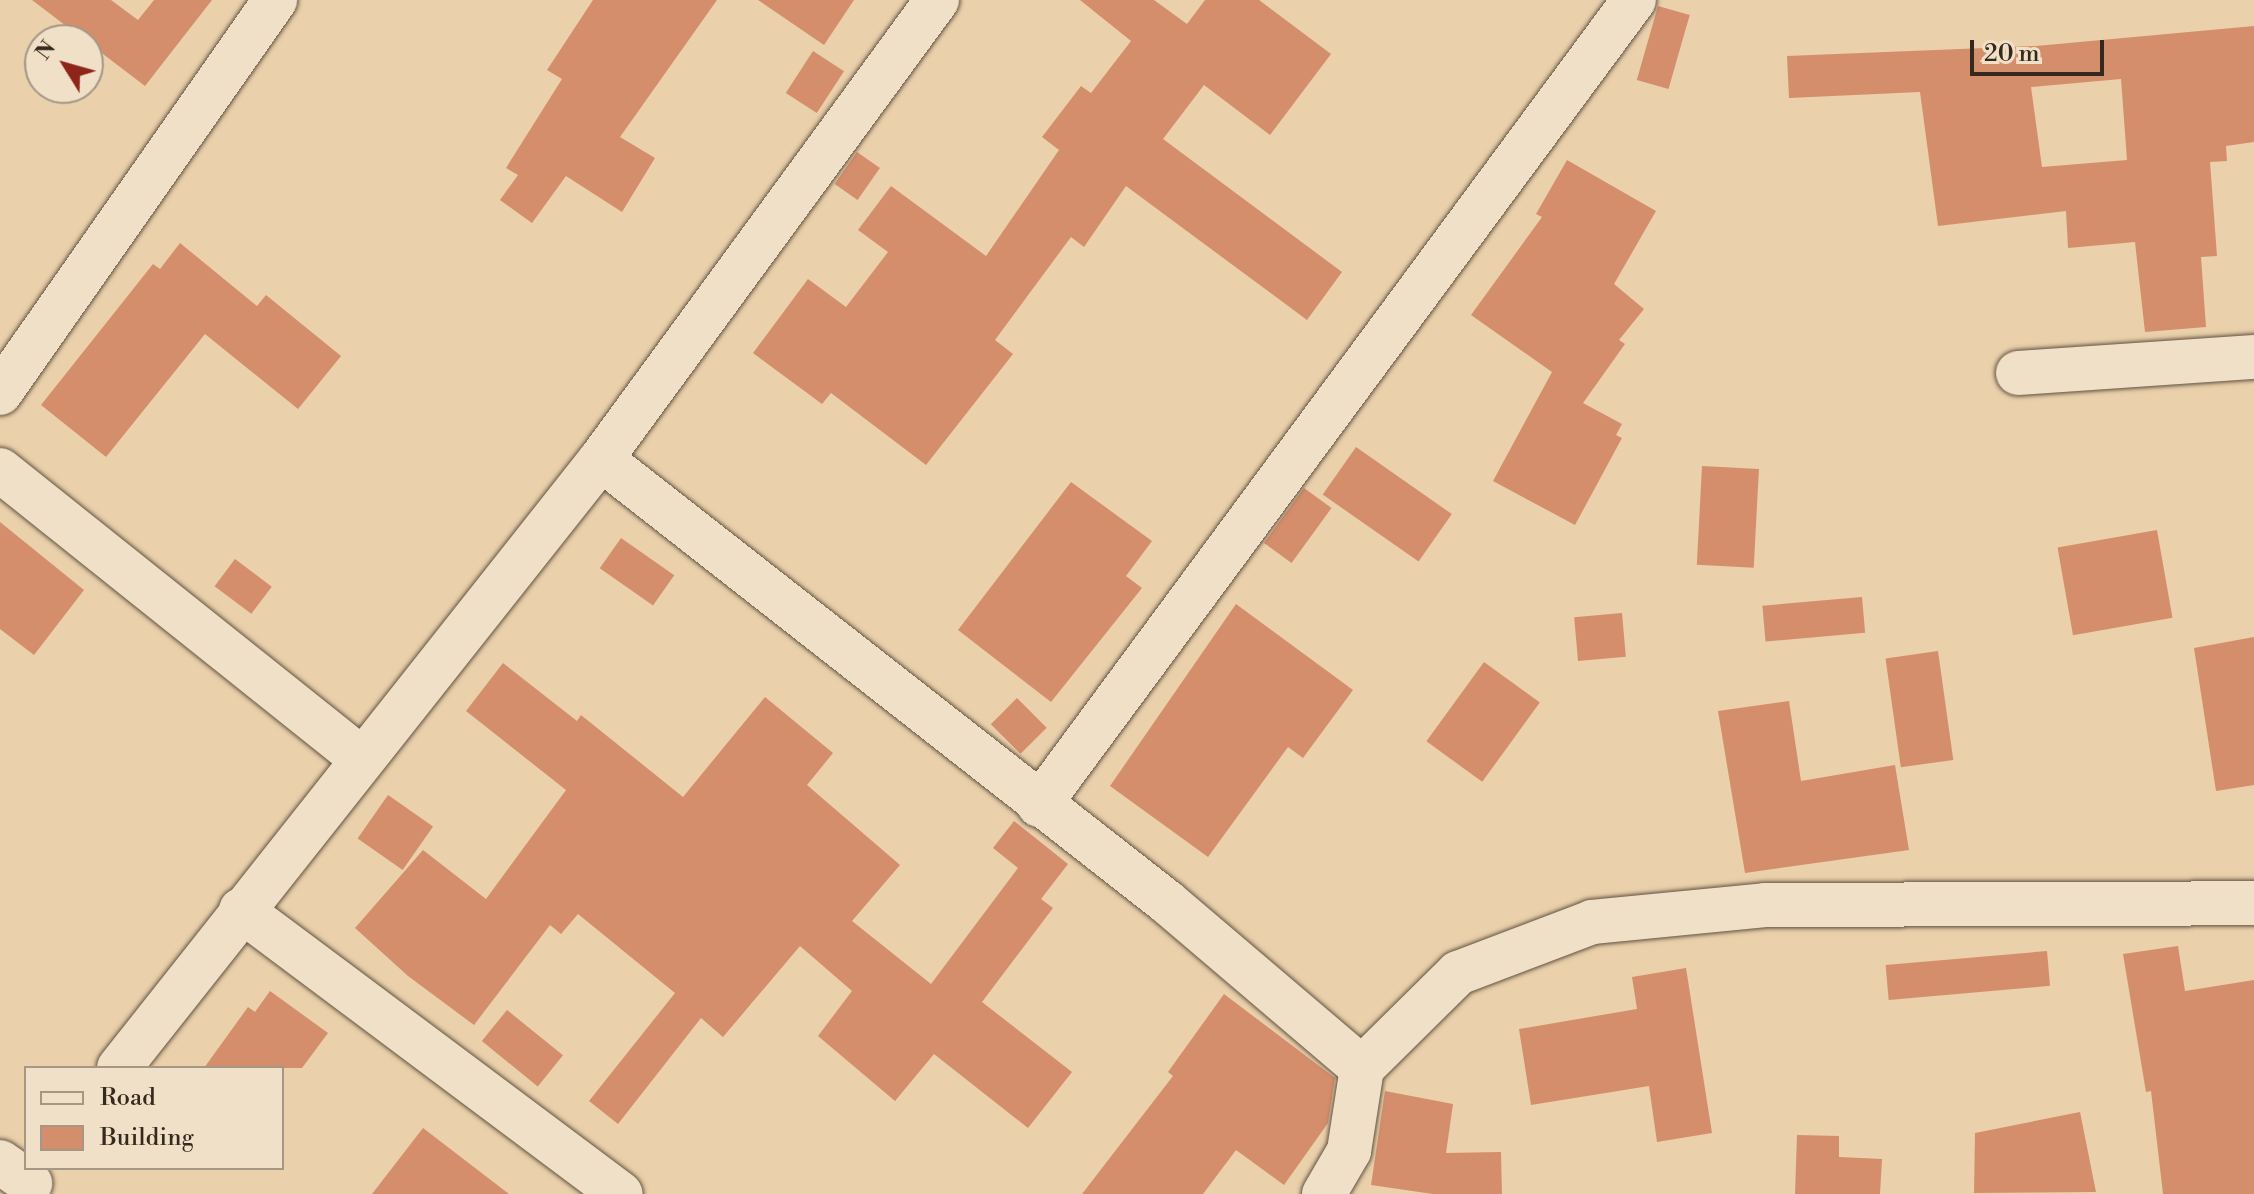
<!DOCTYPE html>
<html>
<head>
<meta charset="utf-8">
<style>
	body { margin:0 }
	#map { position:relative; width:2254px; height:1194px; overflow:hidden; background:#ead0ab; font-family:"Libre Bodoni",serif }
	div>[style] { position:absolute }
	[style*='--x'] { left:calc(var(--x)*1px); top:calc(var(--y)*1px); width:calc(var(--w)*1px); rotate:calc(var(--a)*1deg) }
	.building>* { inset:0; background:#d58e6b; transform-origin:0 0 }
	.roads { filter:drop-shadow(0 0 2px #625340) drop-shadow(0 0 2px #625340) }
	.minor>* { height:44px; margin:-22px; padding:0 22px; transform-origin:22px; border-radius:22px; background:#f1e0c8 }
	span { translate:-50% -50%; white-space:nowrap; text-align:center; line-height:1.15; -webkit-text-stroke:6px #f1e0c8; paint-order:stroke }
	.legend { position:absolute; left:24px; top:1066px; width:260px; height:104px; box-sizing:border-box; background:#f1e0c8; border:2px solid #a59784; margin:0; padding:10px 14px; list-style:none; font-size:24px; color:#34291d }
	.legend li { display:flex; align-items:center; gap:16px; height:40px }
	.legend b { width:40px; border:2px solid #a59784 }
	.north { position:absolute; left:24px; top:24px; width:80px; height:80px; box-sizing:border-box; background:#f1e0c8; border:2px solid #a59784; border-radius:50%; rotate:307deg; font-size:22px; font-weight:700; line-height:32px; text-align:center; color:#34291d }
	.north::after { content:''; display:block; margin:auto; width:28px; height:36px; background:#8f2418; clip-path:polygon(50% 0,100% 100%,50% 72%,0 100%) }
	.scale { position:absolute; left:1970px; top:40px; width:134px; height:36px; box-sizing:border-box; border:4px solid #34291d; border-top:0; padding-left:10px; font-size:24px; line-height:28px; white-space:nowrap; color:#34291d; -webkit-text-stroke:6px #f1e0c8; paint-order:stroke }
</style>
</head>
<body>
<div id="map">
	<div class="building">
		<div style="clip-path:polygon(32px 0,111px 0,138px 20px,154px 0,212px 0,145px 86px)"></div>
		<div style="clip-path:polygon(593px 0,717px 0,620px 137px,655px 158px,622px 212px,566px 176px,532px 223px,500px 200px,518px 175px,506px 168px,562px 79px,547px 70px)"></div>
		<div style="clip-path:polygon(758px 0,854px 0,824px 45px)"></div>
		<div style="clip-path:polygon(1080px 0,1154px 0,1187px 24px,1205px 0,1259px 0,1331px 54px,1270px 135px,1204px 85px,1163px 139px,1342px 272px,1307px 320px,1126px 186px,1084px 247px,1071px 237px,995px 340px,1013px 354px,926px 465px,831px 393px,822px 404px,753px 353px,808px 279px,846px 307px,888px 252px,858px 230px,891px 186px,986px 256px,1059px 150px,1042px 137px,1081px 86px,1091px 93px,1131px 41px)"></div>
		<div style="left:1658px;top:6px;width:33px;height:77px;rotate:16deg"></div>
		<div style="clip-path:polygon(evenodd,2254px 26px,2254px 142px,2226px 146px,2227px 161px,2210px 162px,2217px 256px,2201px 257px,2206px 327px,2145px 332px,2135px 242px,2068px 248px,2066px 211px,1938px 226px,1920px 92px,1789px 98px,1787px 56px,2036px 46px,2254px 26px,2121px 79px,2127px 160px,2042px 167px,2031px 87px,2121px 79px)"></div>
		<div style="left:813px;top:51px;width:37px;height:50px;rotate:33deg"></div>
		<div style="left:857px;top:152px;width:28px;height:39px;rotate:35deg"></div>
		<div style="clip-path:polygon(1567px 160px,1656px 211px,1614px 284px,1644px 309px,1619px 340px,1625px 344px,1583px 403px,1622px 424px,1616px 435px,1622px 438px,1575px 525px,1493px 481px,1552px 372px,1471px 315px,1542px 217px,1536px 214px)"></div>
		<div style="clip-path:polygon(180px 243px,257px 306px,266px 295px,341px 356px,298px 409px,205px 334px,106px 457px,41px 405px,153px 264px,160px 269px)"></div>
		<div style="left:1356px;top:447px;width:117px;height:58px;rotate:35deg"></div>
		<div style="left:1702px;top:466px;width:57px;height:99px;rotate:3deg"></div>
		<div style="clip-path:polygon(1071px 482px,1152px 541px,1126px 576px,1142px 588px,1051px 702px,958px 630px)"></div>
		<div style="left:1304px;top:488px;width:34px;height:68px;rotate:36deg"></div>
		<div style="clip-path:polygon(0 522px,84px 590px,34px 655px,0 629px)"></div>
		<div style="left:2157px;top:530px;width:89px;height:101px;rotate:80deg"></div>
		<div style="left:621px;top:538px;width:65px;height:37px;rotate:35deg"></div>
		<div style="left:235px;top:559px;width:46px;height:34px;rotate:37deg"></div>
		<div style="left:1862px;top:597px;width:36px;height:100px;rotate:85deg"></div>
		<div style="clip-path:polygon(1236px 604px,1353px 690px,1303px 758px,1288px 747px,1208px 857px,1110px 786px)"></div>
		<div style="left:1622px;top:613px;width:44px;height:48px;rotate:85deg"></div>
		<div style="clip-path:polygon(2254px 637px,2254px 785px,2216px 791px,2194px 648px)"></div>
		<div style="left:1938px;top:651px;width:110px;height:53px;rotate:82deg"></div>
		<div style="left:1484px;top:662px;width:69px;height:98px;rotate:36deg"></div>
		<div style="clip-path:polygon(503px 663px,577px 721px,581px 715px,683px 797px,765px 697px,833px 753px,807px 785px,900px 865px,852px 921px,931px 984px,1018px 868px,993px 848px,1014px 821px,1068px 864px,1041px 899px,1053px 908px,982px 1002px,1072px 1072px,1028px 1128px,934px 1054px,895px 1101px,818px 1036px,852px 991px,800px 946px,723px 1037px,701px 1018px,618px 1124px,589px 1101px,675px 993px,578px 914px,561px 934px,550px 925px,474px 1025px,408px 976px,355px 928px,423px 850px,486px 899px,566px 790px,466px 711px)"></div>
		<div style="left:1017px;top:698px;width:42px;height:37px;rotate:45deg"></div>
		<div style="clip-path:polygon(1789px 701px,1801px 781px,1895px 765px,1909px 850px,1745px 873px,1718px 711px)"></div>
		<div style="left:388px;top:795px;width:55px;height:53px;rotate:35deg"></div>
		<div style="clip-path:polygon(2178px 946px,2185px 991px,2254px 980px,2254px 1194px,2163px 1194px,2151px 1091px,2146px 1092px,2123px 954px)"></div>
		<div style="left:2047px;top:951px;width:35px;height:162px;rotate:85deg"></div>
		<div style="clip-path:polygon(1686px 968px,1712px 1133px,1657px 1142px,1649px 1086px,1531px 1105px,1519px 1029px,1637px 1009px,1632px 977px)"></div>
		<div style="clip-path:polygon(270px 991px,328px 1033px,302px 1068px,204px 1068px,248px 1007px,255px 1012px)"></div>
		<div style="clip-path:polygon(1224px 994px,1335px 1078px,1328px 1123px,1284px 1185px,1236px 1150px,1203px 1194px,1082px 1194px,1173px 1076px,1168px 1072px)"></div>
		<div style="left:507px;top:1010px;width:72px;height:40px;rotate:39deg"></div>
		<div style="clip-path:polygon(1385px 1091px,1453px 1104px,1446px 1153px,1501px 1152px,1502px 1194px,1433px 1194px,1371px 1185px)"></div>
		<div style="clip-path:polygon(2080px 1112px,2096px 1192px,1974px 1193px,1975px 1133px)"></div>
		<div style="clip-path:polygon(423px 1128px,509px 1194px,372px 1194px)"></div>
		<div style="clip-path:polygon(1797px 1135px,1839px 1136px,1839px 1157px,1882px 1159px,1880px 1194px,1795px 1194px)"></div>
	</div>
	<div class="roads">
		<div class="minor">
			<div style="--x:2018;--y:373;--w:237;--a:-3.9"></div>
			<div style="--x:0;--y:393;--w:480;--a:-55"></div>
			<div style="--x:601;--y:459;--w:719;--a:38.05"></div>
			<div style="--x:1167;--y:902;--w:256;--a:40.4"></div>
			<div style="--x:0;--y:470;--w:462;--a:38.6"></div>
			<div style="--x:1039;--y:805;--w:1001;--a:-53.53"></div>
			<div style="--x:241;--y:910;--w:474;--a:36.8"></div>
			<div style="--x:119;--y:1068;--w:777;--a:-51.64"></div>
			<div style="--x:601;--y:459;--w:569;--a:-53.79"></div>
			<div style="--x:0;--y:1162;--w:37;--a:35"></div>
			<div style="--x:1324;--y:1194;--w:50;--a:-59.8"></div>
			<div style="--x:1349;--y:1151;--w:84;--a:-81.1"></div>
			<div style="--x:1362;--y:1068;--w:135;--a:-44.7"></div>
			<div style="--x:1458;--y:973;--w:143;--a:-20.8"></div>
			<div style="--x:1592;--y:922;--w:174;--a:-5.6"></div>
			<div style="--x:1765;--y:905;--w:489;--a:-0.2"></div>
		</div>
	</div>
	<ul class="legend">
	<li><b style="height:10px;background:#f1e0c8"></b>Road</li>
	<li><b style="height:22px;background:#d58e6b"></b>Building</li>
	</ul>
	<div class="north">N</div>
	<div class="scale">20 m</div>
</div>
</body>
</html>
